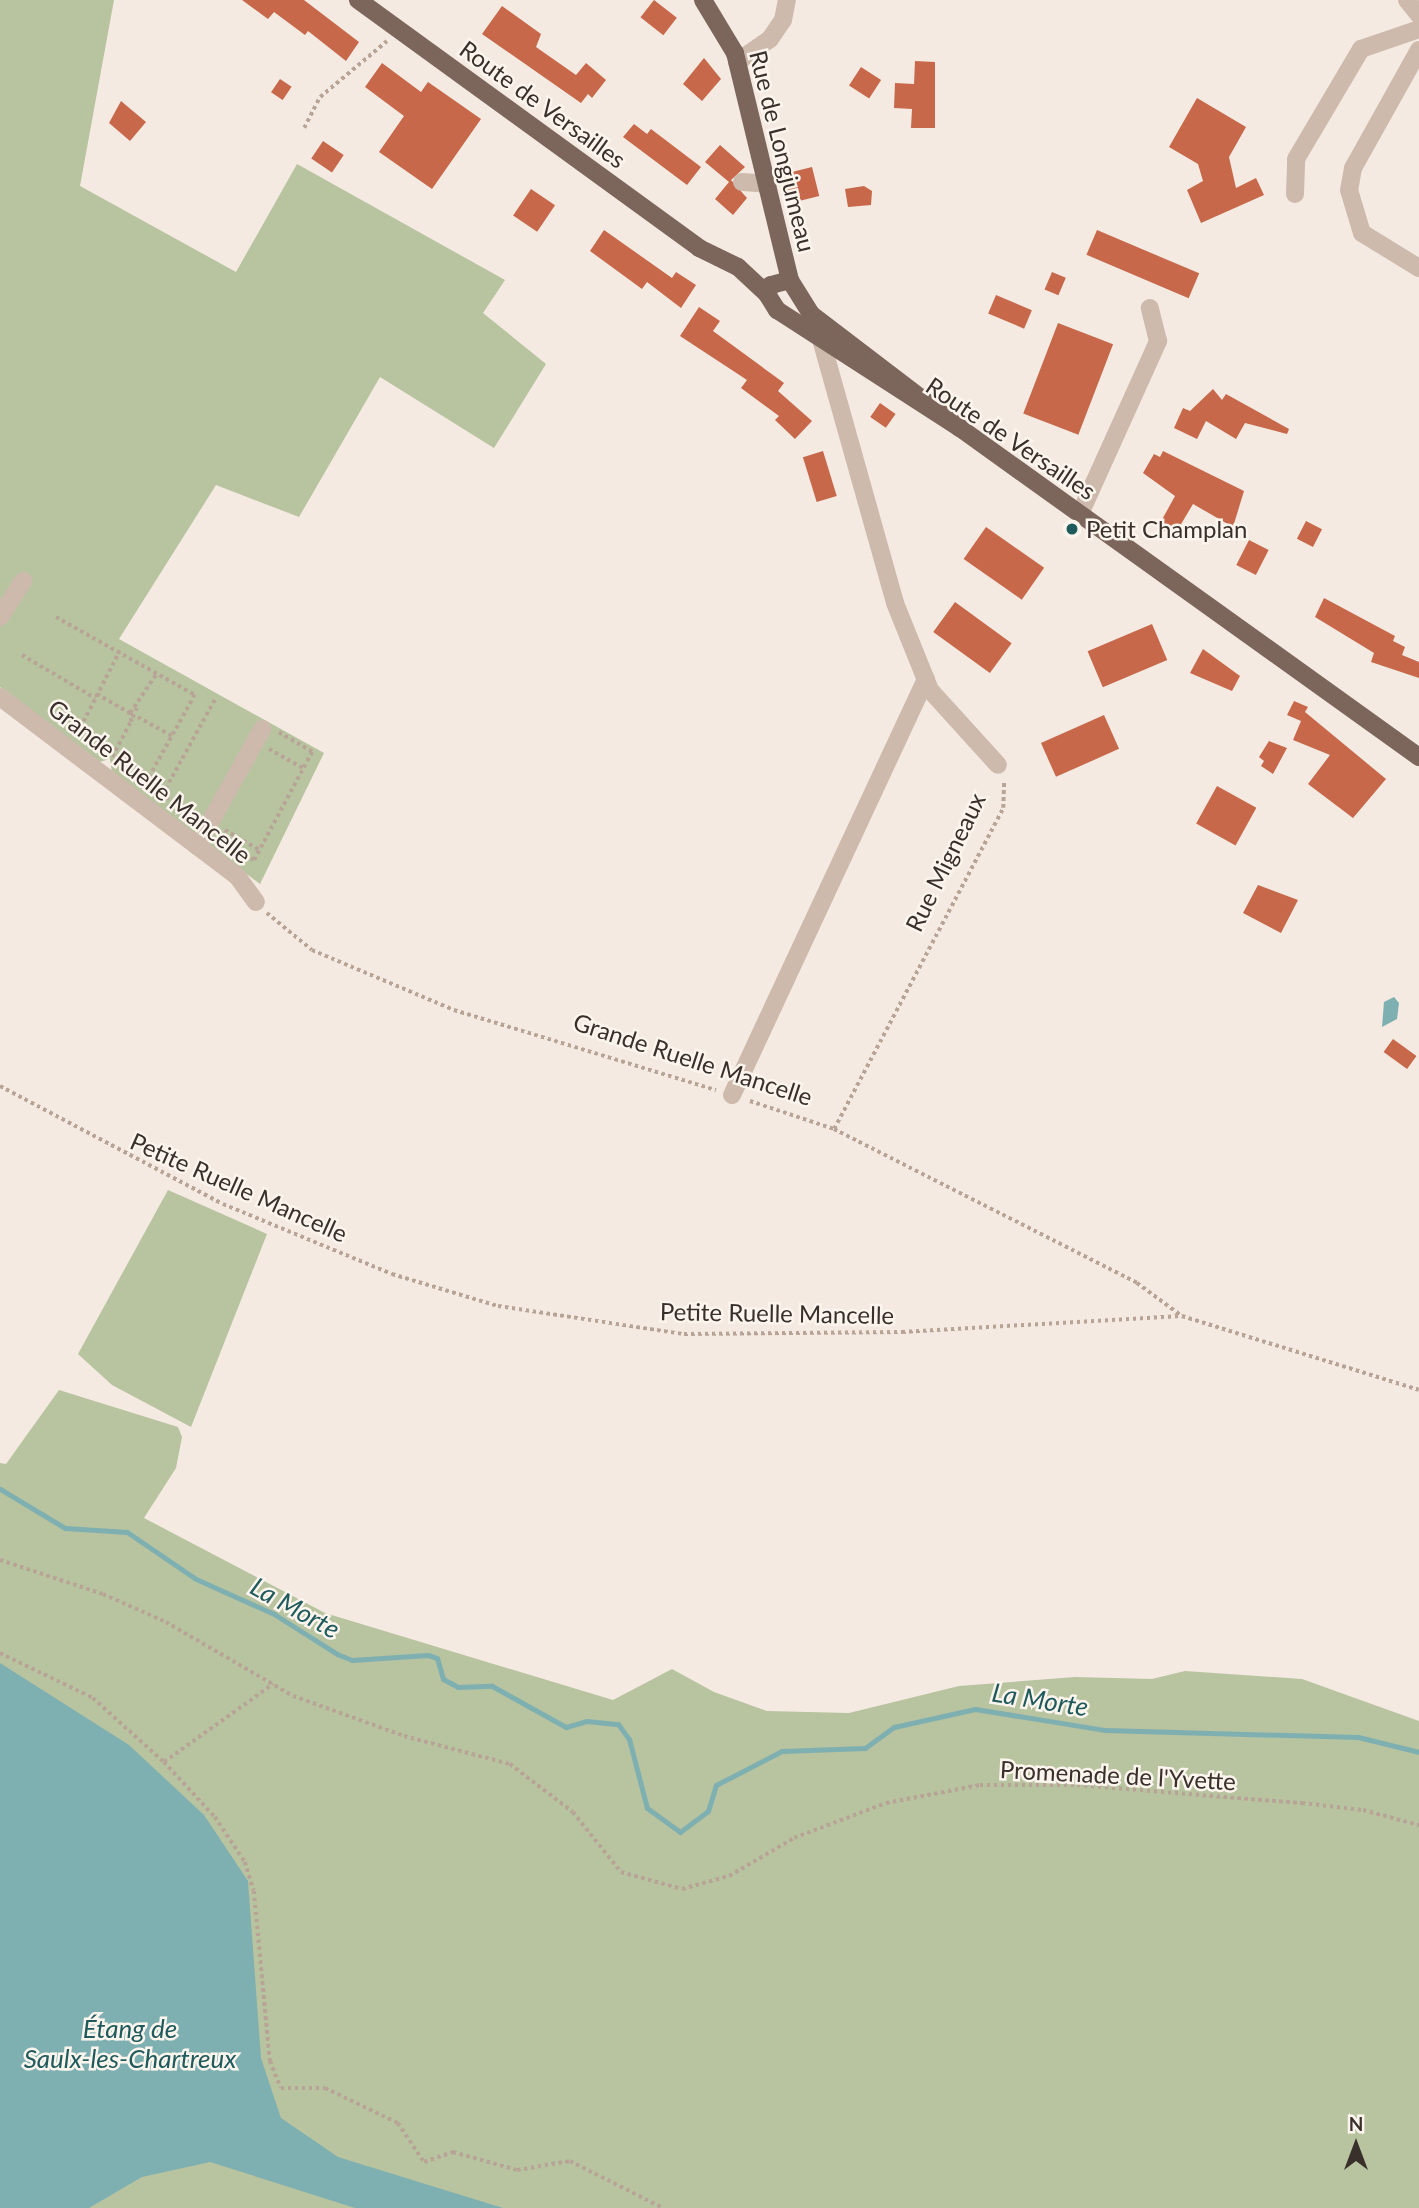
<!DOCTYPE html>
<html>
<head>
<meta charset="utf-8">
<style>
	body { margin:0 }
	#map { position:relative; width:1419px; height:2208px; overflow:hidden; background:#f4eae1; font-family:Lato,sans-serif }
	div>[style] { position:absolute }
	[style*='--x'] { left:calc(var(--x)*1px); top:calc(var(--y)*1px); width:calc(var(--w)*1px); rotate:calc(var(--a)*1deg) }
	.green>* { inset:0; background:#b8c3a0 }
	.water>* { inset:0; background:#7fb0b1 }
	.stream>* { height:5px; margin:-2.5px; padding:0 2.5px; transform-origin:2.5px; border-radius:2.5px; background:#7fb0b1 }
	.building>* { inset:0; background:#c7684b; transform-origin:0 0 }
	.path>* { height:3.5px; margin-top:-1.75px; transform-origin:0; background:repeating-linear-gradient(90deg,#b8a496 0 3.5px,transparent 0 7px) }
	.minor>* { height:18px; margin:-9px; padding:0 9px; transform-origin:9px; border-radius:9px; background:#cdbaac }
	.major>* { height:18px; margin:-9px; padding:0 9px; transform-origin:9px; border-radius:9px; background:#7c665c }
	.dots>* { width:19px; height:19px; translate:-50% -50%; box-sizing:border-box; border:4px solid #fbf5ed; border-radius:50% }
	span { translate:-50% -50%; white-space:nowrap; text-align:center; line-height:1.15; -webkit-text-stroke:5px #fbf5ed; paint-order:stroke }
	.street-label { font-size:24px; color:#3a302b }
	.poi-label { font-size:24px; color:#3a302b }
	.left { translate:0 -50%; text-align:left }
	.water-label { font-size:26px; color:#1f5a5d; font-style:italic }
	.north { position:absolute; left:1321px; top:2110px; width:70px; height:70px; -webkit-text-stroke:5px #fbf5ed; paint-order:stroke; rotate:0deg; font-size:19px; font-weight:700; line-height:28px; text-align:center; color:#3a302b }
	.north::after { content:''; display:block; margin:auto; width:24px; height:32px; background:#3a302b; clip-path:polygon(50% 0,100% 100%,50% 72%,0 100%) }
</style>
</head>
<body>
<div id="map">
	<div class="green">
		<div style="clip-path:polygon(0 0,114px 0,80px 186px,236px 272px,297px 164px,505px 280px,483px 313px,546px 364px,494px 448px,380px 377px,299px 517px,216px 485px,119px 639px,324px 753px,260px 884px,209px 846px,209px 837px,193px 835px,112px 773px,110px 759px,99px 762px,0 687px)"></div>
		<div style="clip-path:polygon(168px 1190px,267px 1234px,191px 1427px,112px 1385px,78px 1354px)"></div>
		<div style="clip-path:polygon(59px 1390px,178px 1427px,182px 1437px,176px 1468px,144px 1518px,325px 1613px,613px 1700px,672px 1669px,714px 1692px,767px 1711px,849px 1713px,959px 1686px,1075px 1677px,1152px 1679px,1185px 1671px,1302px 1679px,1419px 1721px,1419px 2208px,0 2208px,0 1463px,6px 1464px)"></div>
	</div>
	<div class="water">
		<div style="clip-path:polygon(1394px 997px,1399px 1003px,1397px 1019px,1382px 1027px,1384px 1002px)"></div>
		<div style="clip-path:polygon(0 1663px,129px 1745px,204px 1815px,248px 1881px,261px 2058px,281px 2118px,338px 2157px,503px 2208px,355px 2208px,210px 2162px,142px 2177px,89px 2208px,0 2208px)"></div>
	</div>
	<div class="stream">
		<div style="--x:0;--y:1489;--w:76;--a:31"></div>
		<div style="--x:65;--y:1528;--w:62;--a:3.7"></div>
		<div style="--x:127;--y:1532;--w:83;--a:34.3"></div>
		<div style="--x:196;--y:1579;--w:85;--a:24.2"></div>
		<div style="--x:274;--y:1614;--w:75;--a:32.4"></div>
		<div style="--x:337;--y:1654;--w:16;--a:22"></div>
		<div style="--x:352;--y:1660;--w:76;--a:-3.8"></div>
		<div style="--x:428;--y:1655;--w:9;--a:18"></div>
		<div style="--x:437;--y:1658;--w:22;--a:74"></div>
		<div style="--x:443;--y:1679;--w:17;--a:28"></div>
		<div style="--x:458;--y:1687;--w:34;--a:-2"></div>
		<div style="--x:492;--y:1686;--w:85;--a:29"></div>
		<div style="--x:566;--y:1727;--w:22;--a:-16"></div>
		<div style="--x:587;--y:1721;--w:31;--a:6"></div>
		<div style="--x:618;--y:1724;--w:19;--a:54"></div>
		<div style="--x:629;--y:1739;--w:71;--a:75.4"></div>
		<div style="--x:647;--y:1808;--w:41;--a:36"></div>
		<div style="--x:680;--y:1832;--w:35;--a:-37"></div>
		<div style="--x:708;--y:1811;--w:27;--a:-73"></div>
		<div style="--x:716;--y:1785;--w:74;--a:-27.3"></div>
		<div style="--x:782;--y:1751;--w:83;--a:-2.1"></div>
		<div style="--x:865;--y:1748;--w:36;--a:-36"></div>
		<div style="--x:894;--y:1727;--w:83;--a:-12.5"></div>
		<div style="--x:975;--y:1709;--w:132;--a:9.2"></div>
		<div style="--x:1105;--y:1730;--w:253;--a:1.6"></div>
		<div style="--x:1358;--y:1737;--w:63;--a:13.8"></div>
	</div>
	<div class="building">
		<div style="clip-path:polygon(242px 0,304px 0,359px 42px,346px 61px,308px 31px,305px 35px,274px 12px,268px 19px)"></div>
		<div style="left:654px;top:0;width:29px;height:22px;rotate:38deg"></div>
		<div style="clip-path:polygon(502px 6px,541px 34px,536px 47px,576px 75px,586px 63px,606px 80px,592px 98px,588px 94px,581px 103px,482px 34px)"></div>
		<div style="clip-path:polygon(704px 58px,721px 79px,702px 101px,683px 84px)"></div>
		<div style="clip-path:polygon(915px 61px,935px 62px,935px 128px,911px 128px,912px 109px,894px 108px,895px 83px,914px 84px)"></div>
		<div style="clip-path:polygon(382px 63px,421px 92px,428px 82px,481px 119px,432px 189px,379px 152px,404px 116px,365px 87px)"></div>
		<div style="left:861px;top:67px;width:24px;height:22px;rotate:33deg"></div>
		<div style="left:280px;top:79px;width:14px;height:16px;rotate:34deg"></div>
		<div style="clip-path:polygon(1197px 98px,1246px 127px,1229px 157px,1236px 188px,1256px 178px,1264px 195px,1201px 223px,1187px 190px,1203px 181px,1198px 164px,1169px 147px)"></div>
		<div style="clip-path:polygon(121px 101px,146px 122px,130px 141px,109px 123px)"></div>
		<div style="clip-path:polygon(634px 124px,647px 134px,651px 129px,701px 167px,687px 185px,623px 137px)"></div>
		<div style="left:323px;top:141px;width:25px;height:21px;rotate:34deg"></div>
		<div style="clip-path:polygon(720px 145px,745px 167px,731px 180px,747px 198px,733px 215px,715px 199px,729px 182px,705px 162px)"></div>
		<div style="left:812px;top:167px;width:30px;height:30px;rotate:76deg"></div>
		<div style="clip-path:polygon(864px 186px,872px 191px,871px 205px,848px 207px,845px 189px)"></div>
		<div style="left:531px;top:189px;width:29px;height:32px;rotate:34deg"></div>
		<div style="clip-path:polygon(604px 230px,672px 278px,676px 272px,696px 285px,681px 308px,647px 282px,642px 289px,590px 251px)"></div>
		<div style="left:1097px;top:230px;width:111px;height:27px;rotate:23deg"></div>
		<div style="left:1052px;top:272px;width:15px;height:19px;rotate:23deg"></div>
		<div style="left:996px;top:295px;width:39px;height:20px;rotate:23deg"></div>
		<div style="clip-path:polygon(699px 307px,720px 321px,713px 331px,784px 383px,778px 391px,812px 421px,795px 439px,775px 420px,779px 416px,741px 388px,747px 380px,680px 336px)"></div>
		<div style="left:1058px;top:323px;width:59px;height:97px;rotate:21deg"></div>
		<div style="clip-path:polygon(1213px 389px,1222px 400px,1226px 394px,1289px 429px,1287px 434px,1245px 423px,1236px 439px,1206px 421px,1197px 439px,1174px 428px,1183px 408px,1190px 411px)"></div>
		<div style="left:880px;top:403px;width:19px;height:17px;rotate:35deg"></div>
		<div style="left:823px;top:451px;width:47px;height:21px;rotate:73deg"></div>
		<div style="clip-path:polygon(1163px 451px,1244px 491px,1233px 527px,1193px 504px,1174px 536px,1158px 527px,1175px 496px,1143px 473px,1154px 454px,1160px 457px)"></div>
		<div style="left:1306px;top:521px;width:18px;height:20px;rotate:27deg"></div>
		<div style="left:986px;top:527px;width:71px;height:39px;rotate:35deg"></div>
		<div style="left:1249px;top:540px;width:22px;height:28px;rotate:27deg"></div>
		<div style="clip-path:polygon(1324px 598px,1395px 636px,1393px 641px,1405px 647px,1402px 655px,1419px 662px,1419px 678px,1371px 662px,1374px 653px,1315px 617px)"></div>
		<div style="left:955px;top:602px;width:70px;height:37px;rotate:36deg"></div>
		<div style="left:1152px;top:624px;width:39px;height:70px;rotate:67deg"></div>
		<div style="clip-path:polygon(1203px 649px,1240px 676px,1232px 691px,1190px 673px)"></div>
		<div style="clip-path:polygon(1294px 701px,1308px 707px,1305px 712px,1386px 779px,1353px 818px,1308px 784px,1330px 755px,1293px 740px,1301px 721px,1287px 715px)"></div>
		<div style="left:1104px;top:715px;width:37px;height:69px;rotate:66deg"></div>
		<div style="clip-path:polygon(1269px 741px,1287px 748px,1273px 774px,1261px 766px,1264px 761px,1259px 757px)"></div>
		<div style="left:1217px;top:786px;width:45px;height:43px;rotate:29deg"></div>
		<div style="clip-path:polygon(1258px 885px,1298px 900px,1281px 933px,1243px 913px)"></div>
		<div style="left:1393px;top:1039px;width:29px;height:16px;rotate:36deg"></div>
	</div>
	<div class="path">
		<div style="--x:304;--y:128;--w:35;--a:-63"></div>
		<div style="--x:320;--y:97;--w:87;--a:-39.9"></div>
		<div style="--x:56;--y:617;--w:159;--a:29.3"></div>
		<div style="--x:195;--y:695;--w:93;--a:119.1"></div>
		<div style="--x:150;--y:776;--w:60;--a:-150.9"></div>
		<div style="--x:22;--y:655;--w:85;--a:30.5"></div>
		<div style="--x:97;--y:694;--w:38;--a:30"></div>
		<div style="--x:137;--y:708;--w:15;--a:113"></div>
		<div style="--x:131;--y:722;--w:9;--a:-96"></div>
		<div style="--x:130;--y:713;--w:48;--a:-56"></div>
		<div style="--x:138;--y:717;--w:39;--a:29"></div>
		<div style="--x:77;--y:734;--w:92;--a:-62.9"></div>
		<div style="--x:269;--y:749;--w:39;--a:29"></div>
		<div style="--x:112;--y:757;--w:40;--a:-62"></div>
		<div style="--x:194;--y:813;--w:37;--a:-151"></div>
		<div style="--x:162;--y:795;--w:112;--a:-61.1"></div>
		<div style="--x:225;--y:830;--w:39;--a:30"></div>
		<div style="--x:242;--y:860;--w:6;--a:-59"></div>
		<div style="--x:245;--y:855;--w:10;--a:29"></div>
		<div style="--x:254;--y:860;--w:123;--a:-61.8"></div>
		<div style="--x:312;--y:752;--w:39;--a:-150"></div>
		<div style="--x:267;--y:913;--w:58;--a:39.4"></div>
		<div style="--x:312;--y:950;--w:154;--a:22.9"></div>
		<div style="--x:454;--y:1010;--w:274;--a:17"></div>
		<div style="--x:0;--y:1086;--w:252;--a:27.9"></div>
		<div style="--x:223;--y:1204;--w:183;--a:22.5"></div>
		<div style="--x:392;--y:1274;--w:111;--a:16.8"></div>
		<div style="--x:498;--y:1306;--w:188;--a:8.6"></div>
		<div style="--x:684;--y:1334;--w:218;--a:-0.5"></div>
		<div style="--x:902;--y:1332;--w:280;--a:-3.3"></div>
		<div style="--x:750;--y:1101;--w:89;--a:18.4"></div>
		<div style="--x:834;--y:1129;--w:340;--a:26.9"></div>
		<div style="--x:1137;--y:1283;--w:56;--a:36.3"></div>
		<div style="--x:1182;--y:1316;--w:248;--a:17.3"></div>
		<div style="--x:834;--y:1129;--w:363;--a:-62.2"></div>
		<div style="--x:1003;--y:808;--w:26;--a:-88"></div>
		<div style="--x:0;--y:1560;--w:108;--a:18.3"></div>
		<div style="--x:103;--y:1594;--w:69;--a:24"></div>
		<div style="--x:166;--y:1622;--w:147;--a:30.2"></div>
		<div style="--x:293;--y:1696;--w:118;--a:19.8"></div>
		<div style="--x:404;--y:1736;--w:110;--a:14.8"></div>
		<div style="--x:510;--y:1764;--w:79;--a:37.3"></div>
		<div style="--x:573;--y:1812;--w:77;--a:51.3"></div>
		<div style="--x:621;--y:1872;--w:63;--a:15.6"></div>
		<div style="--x:682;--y:1889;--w:49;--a:-15.5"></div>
		<div style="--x:729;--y:1876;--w:75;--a:-30.3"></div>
		<div style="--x:794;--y:1838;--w:98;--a:-20.8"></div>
		<div style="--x:886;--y:1803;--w:96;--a:-10.8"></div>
		<div style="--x:980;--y:1785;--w:97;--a:0"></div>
		<div style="--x:1077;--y:1785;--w:226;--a:4.6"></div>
		<div style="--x:1302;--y:1803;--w:61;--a:6.5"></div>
		<div style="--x:1363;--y:1810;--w:58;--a:15"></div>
		<div style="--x:0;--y:1653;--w:103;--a:25.8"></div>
		<div style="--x:93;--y:1698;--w:96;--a:42"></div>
		<div style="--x:164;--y:1762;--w:75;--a:47.2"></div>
		<div style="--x:215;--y:1817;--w:54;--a:56.3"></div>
		<div style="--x:245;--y:1862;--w:30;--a:73"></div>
		<div style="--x:254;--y:1891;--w:171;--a:84.6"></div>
		<div style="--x:270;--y:2061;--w:29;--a:68"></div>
		<div style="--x:281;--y:2088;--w:44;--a:0"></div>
		<div style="--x:325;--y:2088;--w:81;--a:25.6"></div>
		<div style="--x:398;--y:2123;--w:47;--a:56.3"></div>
		<div style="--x:424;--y:2162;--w:31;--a:-19"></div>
		<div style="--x:453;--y:2152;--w:66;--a:15.7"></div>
		<div style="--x:517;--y:2170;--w:54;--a:-9.6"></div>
		<div style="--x:570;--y:2161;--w:104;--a:26.8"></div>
		<div style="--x:164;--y:1762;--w:134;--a:-35.6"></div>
	</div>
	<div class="minor">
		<div style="--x:1407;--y:0;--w:19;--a:51"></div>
		<div style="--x:1419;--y:50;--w:135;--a:119.2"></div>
		<div style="--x:1353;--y:168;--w:22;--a:100"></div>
		<div style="--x:1349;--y:190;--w:45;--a:73.2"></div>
		<div style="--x:1362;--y:233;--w:67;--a:31.6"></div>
		<div style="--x:737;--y:62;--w:40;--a:-34.9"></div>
		<div style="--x:770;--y:39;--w:23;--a:-56"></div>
		<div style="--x:783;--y:20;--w:20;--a:-79"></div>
		<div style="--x:742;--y:182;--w:26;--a:4"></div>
		<div style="--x:1295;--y:194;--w:35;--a:-88"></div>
		<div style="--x:1296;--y:159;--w:128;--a:-59.4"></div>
		<div style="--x:1361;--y:49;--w:61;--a:-19"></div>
		<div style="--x:822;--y:343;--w:270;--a:74.3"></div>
		<div style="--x:895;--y:603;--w:94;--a:68.1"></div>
		<div style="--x:930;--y:690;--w:101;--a:47.8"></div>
		<div style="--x:1080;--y:514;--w:190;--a:-65.7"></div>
		<div style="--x:1158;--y:341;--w:34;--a:-104"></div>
		<div style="--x:0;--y:617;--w:43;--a:-57.4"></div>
		<div style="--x:0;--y:697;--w:297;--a:37.1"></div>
		<div style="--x:237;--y:876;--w:32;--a:54"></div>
		<div style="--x:197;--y:846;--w:134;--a:-60.9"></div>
		<div style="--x:732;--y:1095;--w:459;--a:-65"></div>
	</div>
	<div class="major">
		<div style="--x:358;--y:0;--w:422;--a:36"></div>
		<div style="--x:699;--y:248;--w:43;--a:26"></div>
		<div style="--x:738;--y:267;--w:40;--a:43"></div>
		<div style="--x:703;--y:0;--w:62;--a:58.9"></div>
		<div style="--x:735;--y:53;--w:234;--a:76.4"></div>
		<div style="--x:960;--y:428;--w:188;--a:-142.6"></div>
		<div style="--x:811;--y:314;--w:40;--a:-122"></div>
		<div style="--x:790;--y:280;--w:20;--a:165"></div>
		<div style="--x:771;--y:285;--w:10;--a:114"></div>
		<div style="--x:767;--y:294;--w:19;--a:58"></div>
		<div style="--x:777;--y:310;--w:218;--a:32.8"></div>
		<div style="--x:960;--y:428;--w:565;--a:35.63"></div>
	</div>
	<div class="dots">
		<div style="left:1072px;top:529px;background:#1f5a5d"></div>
	</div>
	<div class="street-label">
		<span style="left:543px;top:104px;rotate:36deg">Route de Versailles</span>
		<span style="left:783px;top:151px;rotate:76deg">Rue de Longjumeau</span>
		<span style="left:1011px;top:438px;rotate:34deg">Route de Versailles</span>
		<span style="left:150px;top:781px;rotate:38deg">Grande Ruelle Mancelle</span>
		<span style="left:945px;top:862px;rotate:-64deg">Rue Migneaux</span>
		<span style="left:693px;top:1059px;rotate:18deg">Grande Ruelle Mancelle</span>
		<span style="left:239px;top:1187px;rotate:24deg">Petite Ruelle Mancelle</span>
		<span style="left:777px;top:1313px;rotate:1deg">Petite Ruelle Mancelle</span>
		<span style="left:1118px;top:1775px;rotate:3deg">Promenade de l'Yvette</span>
	</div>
	<div class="poi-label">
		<span class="left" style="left:1086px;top:529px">Petit Champlan</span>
	</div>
	<div class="water-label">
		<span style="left:295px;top:1608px;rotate:29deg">La Morte</span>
		<span style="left:1040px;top:1700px;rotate:9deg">La Morte</span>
		<span style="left:130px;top:2044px">Étang de<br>Saulx-les-Chartreux</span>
	</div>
	<div class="north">N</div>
</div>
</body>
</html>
